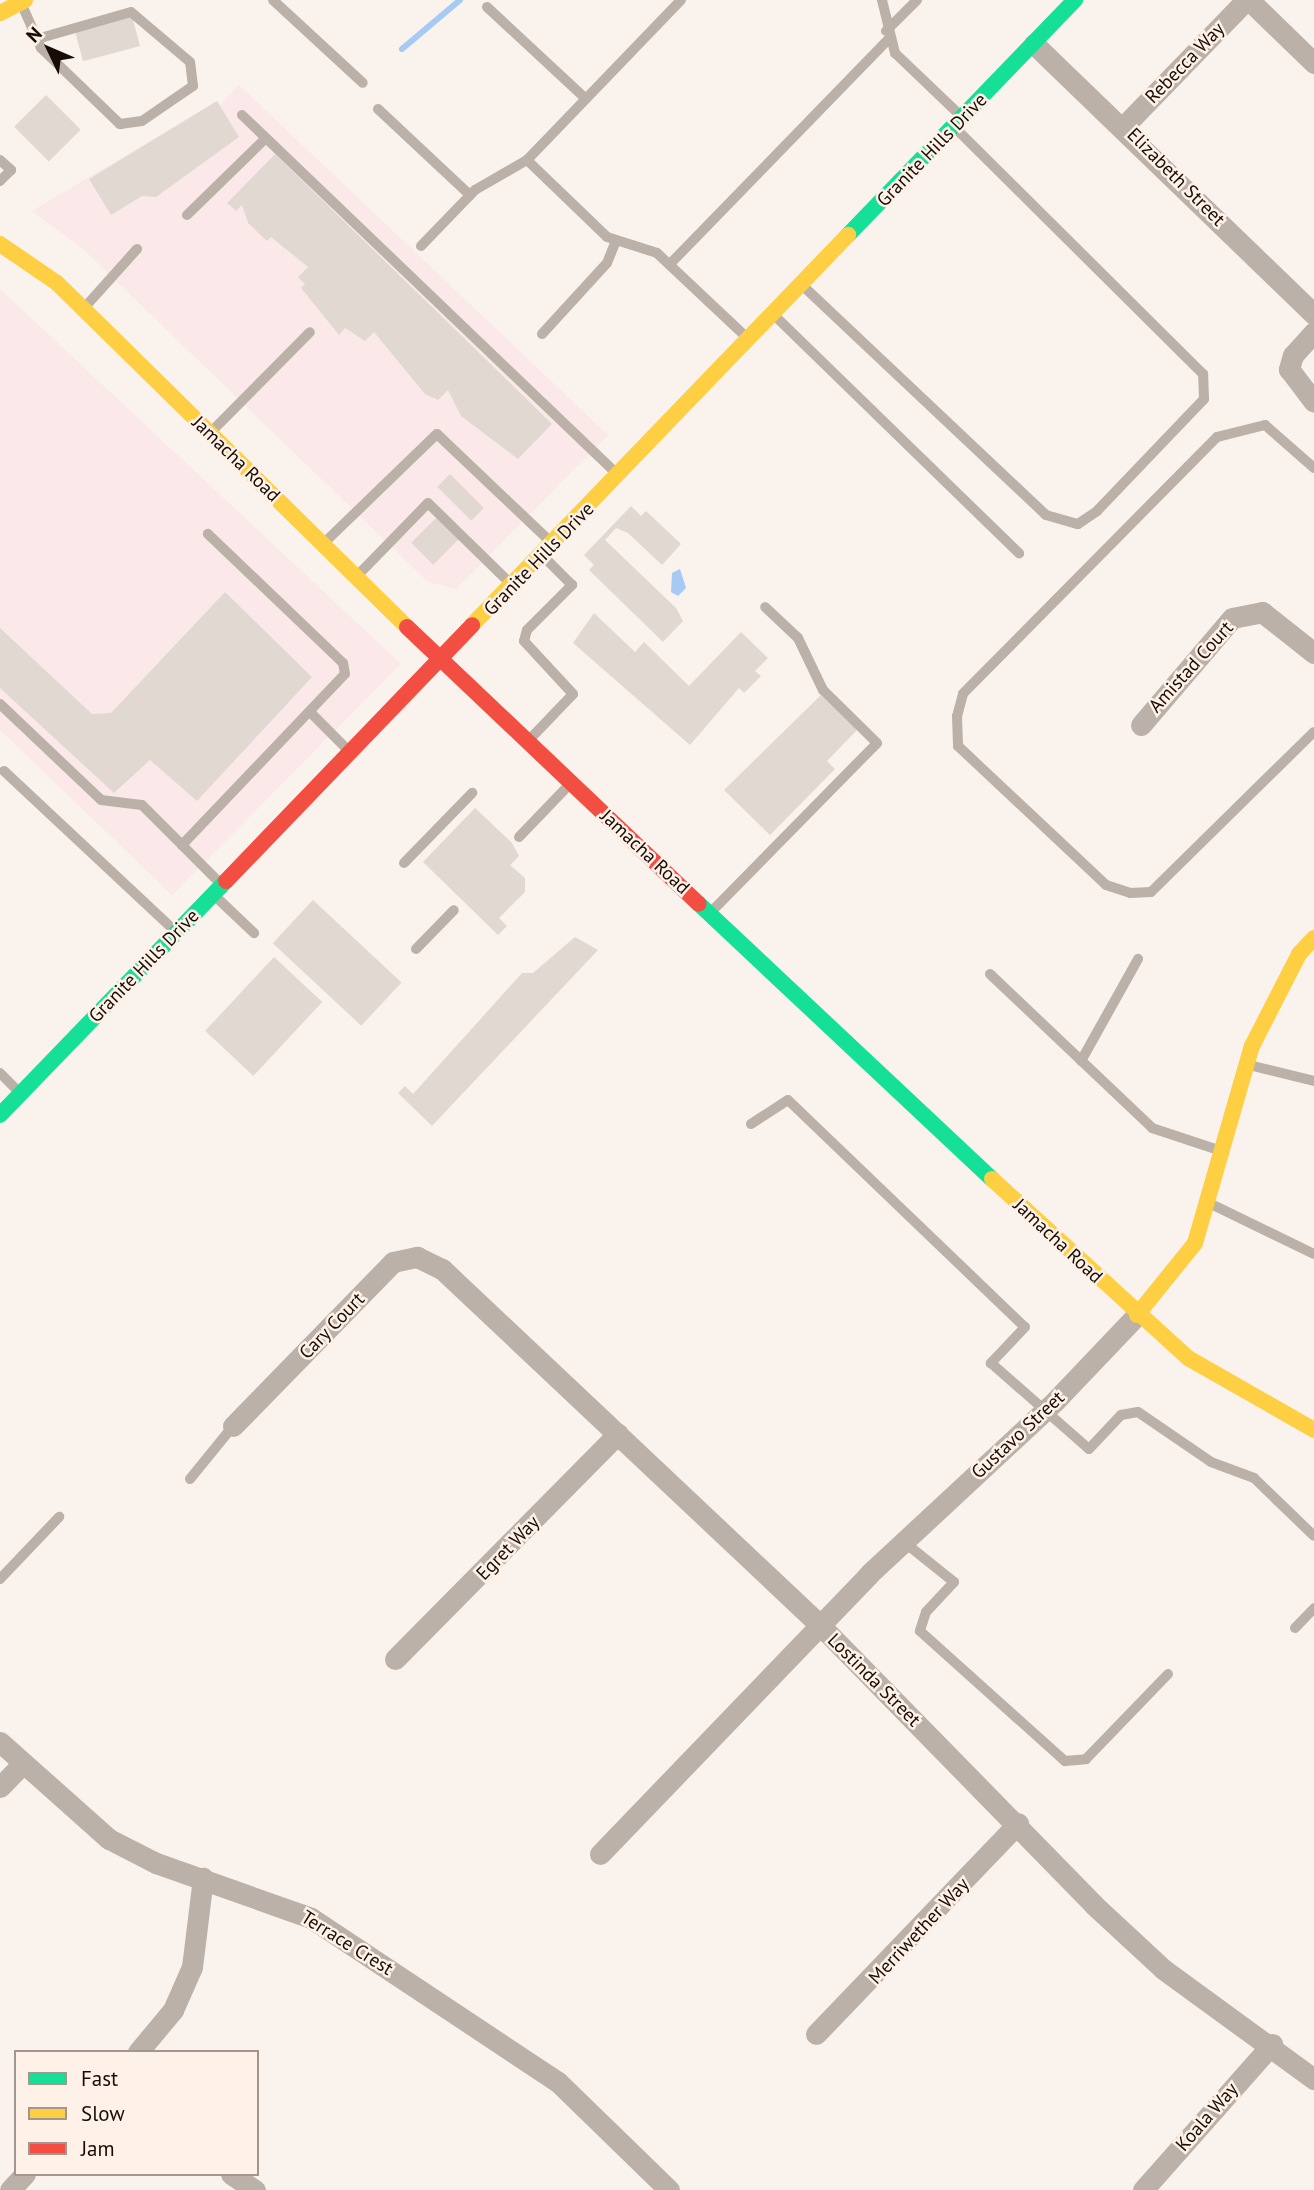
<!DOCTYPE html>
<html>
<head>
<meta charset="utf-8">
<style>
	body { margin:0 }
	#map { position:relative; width:1314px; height:2190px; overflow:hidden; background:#f9f2ed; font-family:"PT Sans",sans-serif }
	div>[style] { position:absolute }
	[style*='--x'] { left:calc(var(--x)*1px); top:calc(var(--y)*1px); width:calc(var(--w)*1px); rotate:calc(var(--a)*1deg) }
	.commercial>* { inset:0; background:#fbe9ea }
	.water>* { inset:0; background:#a6caf4 }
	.stream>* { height:6px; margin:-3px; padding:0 3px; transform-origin:3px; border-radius:3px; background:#a6caf4 }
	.building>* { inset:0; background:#e1d8d2; transform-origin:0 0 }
	.lane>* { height:10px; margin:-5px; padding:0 5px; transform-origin:5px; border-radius:5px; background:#bbb1a9 }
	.street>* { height:21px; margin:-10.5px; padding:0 10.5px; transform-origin:10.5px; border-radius:10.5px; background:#bbb1a9 }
	.fast>* { height:16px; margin:-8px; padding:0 8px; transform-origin:8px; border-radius:8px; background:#16e098 }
	.slow>* { height:16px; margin:-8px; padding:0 8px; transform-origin:8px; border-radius:8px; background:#ffcf43 }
	.jam>* { height:16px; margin:-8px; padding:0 8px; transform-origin:8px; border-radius:8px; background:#f24e42 }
	span { translate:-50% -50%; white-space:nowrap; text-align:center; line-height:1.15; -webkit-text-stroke:5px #fef1e8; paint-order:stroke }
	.street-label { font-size:19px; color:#180d06 }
	.legend { position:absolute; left:14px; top:2050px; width:245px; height:126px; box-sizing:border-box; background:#fef1e8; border:2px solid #a2968e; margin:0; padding:9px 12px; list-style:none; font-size:21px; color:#180d06 }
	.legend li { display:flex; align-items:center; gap:14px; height:35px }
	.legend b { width:35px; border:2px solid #a2968e }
	.north { position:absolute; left:14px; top:14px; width:70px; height:70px; -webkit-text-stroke:5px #fef1e8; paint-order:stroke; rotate:314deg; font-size:19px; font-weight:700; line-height:28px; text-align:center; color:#180d06 }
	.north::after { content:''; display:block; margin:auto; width:24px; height:32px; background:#180d06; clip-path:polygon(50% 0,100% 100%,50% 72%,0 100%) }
</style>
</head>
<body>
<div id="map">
	<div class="commercial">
		<div style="clip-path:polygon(239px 85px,608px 435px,456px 589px,428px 582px,82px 248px,32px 211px,217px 101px,220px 105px)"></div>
		<div style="clip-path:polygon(0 289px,401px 664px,172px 895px,0 730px)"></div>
	</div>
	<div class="water">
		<div style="clip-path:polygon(680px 569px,686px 588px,678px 596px,671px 592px,672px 573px)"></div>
	</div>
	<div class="stream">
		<div style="--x:402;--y:49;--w:76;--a:-40.2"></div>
	</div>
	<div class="building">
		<div style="left:132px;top:16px;width:31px;height:59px;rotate:75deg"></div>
		<div style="left:46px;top:95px;width:49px;height:45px;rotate:45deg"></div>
		<div style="clip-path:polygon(217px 101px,239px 137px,156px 197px,142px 196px,111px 215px,89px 179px)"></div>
		<div style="clip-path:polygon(275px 154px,552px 424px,518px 459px,461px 416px,448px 390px,438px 400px,425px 394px,374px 332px,365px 341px,345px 328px,339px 335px,301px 288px,305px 284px,298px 277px,308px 267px,271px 237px,267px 241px,248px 223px,242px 205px,236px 211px,227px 203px)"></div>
		<div style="left:450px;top:474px;width:48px;height:18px;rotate:45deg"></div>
		<div style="clip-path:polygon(631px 506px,641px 516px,646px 511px,681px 544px,662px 565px,628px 533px,616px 528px,605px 540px,676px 608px,683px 621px,663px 642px,589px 570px,594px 565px,584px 555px)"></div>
		<div style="left:443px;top:511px;width:31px;height:45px;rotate:45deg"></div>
		<div style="clip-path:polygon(225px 592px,312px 677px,197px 801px,150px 760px,114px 793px,0 688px,0 628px,92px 714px,111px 713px)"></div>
		<div style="clip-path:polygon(594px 613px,635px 652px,644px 642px,689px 686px,741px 632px,768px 658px,755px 671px,761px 676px,744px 693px,739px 688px,690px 745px,573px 643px)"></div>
		<div style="clip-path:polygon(821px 695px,857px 730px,827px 761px,835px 769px,770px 835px,724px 790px)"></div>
		<div style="clip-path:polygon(475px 808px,512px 843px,519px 856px,510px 865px,525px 878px,525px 892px,499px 918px,507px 926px,498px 935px,423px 862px)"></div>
		<div style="left:313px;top:900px;width:121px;height:59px;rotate:43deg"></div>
		<div style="clip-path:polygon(575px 937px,598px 950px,432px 1126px,398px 1093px,405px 1086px,413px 1094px,522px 973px,533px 973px)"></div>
		<div style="left:274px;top:957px;width:66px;height:101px;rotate:43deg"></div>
	</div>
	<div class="lane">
		<div style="--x:273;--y:0;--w:122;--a:42.7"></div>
		<div style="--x:681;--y:0;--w:222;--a:133.9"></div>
		<div style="--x:527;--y:160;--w:111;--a:43.9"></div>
		<div style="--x:607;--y:237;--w:52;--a:17.7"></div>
		<div style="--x:657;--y:253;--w:122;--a:43.3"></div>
		<div style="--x:882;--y:0;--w:55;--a:76.2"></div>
		<div style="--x:895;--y:53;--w:91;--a:43.7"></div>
		<div style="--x:22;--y:5;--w:47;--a:66.2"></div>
		<div style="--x:41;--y:48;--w:110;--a:43.9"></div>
		<div style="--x:120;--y:124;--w:22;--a:-8"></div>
		<div style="--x:142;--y:121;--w:62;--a:-34.5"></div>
		<div style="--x:193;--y:86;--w:24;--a:-97"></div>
		<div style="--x:190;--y:62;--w:77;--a:-139.7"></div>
		<div style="--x:131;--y:12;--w:98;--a:164"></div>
		<div style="--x:487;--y:7;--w:135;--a:42.9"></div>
		<div style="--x:886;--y:31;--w:44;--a:-45"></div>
		<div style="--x:378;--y:109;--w:126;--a:43.1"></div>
		<div style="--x:242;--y:115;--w:519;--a:43.75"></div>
		<div style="--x:0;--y:160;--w:15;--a:42"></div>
		<div style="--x:11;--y:170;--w:16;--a:135"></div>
		<div style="--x:187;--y:215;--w:110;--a:-44.3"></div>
		<div style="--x:421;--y:246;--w:78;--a:-46"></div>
		<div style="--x:475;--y:190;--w:60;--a:-30"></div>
		<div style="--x:670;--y:264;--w:313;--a:-45.8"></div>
		<div style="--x:802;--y:285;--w:335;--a:43.3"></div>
		<div style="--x:1046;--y:515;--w:33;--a:16"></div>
		<div style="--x:1078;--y:524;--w:23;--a:-34"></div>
		<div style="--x:1097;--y:511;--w:155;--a:-46.3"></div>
		<div style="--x:1204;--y:399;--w:25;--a:-92"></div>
		<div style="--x:1203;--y:374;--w:351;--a:-135.2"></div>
		<div style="--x:85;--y:307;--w:78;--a:-48.1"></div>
		<div style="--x:774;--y:315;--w:342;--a:44.2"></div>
		<div style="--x:542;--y:334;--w:96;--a:-47.5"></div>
		<div style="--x:607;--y:263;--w:24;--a:-68"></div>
		<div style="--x:212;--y:431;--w:139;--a:-45.3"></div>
		<div style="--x:1314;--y:468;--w:65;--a:-138.7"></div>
		<div style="--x:1265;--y:425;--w:49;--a:166"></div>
		<div style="--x:1217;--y:437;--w:361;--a:134.7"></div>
		<div style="--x:963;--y:694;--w:23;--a:105"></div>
		<div style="--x:957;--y:716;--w:30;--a:88"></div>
		<div style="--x:958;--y:746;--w:203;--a:43.2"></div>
		<div style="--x:1106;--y:885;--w:25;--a:18"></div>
		<div style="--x:1130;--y:893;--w:21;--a:-3"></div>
		<div style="--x:1151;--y:892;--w:228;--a:-44.5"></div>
		<div style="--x:324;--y:543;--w:157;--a:-44"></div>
		<div style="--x:437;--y:434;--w:157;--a:43.5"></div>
		<div style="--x:358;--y:575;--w:100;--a:-45.8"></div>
		<div style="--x:428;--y:503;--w:115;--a:44.3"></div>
		<div style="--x:0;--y:704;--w:139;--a:43.5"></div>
		<div style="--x:101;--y:800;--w:41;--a:7"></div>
		<div style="--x:142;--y:805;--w:57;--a:45"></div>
		<div style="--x:182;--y:845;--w:236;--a:-46.4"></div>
		<div style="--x:345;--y:674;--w:11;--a:-100"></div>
		<div style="--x:343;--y:663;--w:187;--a:-136.3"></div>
		<div style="--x:311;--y:713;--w:54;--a:45"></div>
		<div style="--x:530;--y:739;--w:62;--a:-46.3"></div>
		<div style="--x:573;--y:694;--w:72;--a:-132.8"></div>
		<div style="--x:524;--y:641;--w:11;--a:-75"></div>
		<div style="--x:527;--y:630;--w:64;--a:-45"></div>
		<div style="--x:572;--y:585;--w:42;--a:-135"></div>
		<div style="--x:4;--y:771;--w:234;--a:43.1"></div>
		<div style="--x:519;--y:837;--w:71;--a:-46.1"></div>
		<div style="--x:182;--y:845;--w:54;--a:45"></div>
		<div style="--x:404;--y:863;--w:98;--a:-45.8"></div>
		<div style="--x:215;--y:896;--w:54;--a:43.5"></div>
		<div style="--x:712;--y:911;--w:235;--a:-45.5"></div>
		<div style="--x:877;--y:743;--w:76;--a:-135.5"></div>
		<div style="--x:823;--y:690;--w:58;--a:-115.7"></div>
		<div style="--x:798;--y:638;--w:45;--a:-136.8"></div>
		<div style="--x:416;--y:949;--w:54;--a:-45.7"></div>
		<div style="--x:990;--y:974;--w:224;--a:43.5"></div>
		<div style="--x:1152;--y:1128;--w:70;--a:18.4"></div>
		<div style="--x:1081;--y:1061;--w:117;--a:-60.8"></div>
		<div style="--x:1249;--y:1065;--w:67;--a:13.8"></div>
		<div style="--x:0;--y:1073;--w:25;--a:45"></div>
		<div style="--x:751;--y:1124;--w:44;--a:-33"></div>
		<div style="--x:788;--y:1100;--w:328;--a:43.8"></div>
		<div style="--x:1025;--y:1327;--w:50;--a:133.4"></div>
		<div style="--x:991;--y:1363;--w:130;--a:41.3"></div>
		<div style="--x:1089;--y:1449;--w:47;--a:-46.7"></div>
		<div style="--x:1121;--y:1415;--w:17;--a:-10"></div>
		<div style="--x:1138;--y:1412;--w:88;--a:34.4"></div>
		<div style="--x:1211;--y:1462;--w:46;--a:20.4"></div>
		<div style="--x:1254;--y:1478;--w:83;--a:44"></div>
		<div style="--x:1211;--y:1204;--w:114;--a:25.9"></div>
		<div style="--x:190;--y:1479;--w:68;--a:-50.9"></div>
		<div style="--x:904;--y:1542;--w:64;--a:38.7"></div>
		<div style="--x:954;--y:1582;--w:41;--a:133"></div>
		<div style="--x:926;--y:1612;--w:20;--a:108"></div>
		<div style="--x:920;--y:1631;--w:195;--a:41.9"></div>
		<div style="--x:1065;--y:1761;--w:21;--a:-5"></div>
		<div style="--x:1086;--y:1759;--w:118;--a:-46"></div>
		<div style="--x:0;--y:1579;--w:86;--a:-46.4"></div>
		<div style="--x:1295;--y:1628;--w:28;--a:-46"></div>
	</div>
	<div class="street">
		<div style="--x:1249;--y:0;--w:91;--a:44.1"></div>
		<div style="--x:1034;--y:44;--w:389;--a:44"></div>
		<div style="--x:1125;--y:125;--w:174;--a:-45.9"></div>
		<div style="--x:1314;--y:332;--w:31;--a:132"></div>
		<div style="--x:1293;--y:355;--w:15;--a:106"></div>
		<div style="--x:1289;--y:369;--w:41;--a:52.9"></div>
		<div style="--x:1141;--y:725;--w:140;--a:-49.6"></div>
		<div style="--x:1232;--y:618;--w:31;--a:-11"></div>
		<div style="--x:1262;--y:612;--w:66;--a:38.3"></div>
		<div style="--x:233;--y:1426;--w:229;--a:-45.7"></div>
		<div style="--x:393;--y:1262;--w:25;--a:-12"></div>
		<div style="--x:417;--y:1257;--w:28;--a:26"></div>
		<div style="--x:442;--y:1269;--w:521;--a:43.29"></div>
		<div style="--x:821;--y:1626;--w:390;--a:45.6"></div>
		<div style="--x:1094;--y:1905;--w:94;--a:42.8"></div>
		<div style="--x:1163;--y:1969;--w:187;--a:36.1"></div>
		<div style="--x:395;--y:1659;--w:317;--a:-45.3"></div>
		<div style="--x:0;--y:1742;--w:146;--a:41.7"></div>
		<div style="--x:109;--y:1839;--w:53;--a:27.1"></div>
		<div style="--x:156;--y:1863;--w:164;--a:19.5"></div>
		<div style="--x:311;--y:1918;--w:296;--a:33.6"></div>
		<div style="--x:558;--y:2082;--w:155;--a:44.2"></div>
		<div style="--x:0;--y:1787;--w:32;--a:-46"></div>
		<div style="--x:600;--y:1854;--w:388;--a:-46.1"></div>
		<div style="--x:869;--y:1574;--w:255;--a:-42.9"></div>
		<div style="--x:1056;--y:1400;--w:117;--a:-46.4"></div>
		<div style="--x:816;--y:2034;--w:292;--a:-46.2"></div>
		<div style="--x:138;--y:2052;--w:55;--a:-50.2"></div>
		<div style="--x:173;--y:2010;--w:47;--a:-66.2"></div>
		<div style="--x:192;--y:1967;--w:90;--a:-83"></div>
		<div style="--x:231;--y:2174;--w:29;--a:34"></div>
		<div style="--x:10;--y:2190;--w:22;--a:-47"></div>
		<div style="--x:1143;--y:2190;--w:195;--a:-48.5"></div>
	</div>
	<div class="fast">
		<div style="--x:848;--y:235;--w:327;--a:-46"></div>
		<div style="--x:699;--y:904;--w:402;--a:43.2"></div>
		<div style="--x:0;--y:1115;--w:325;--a:-46"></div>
	</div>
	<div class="slow">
		<div style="--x:0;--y:13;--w:28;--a:-27"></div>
		<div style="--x:0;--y:244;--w:69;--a:34.4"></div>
		<div style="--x:57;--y:283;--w:491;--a:44.5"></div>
		<div style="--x:472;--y:625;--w:542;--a:-46.05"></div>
		<div style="--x:992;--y:1179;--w:265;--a:42.4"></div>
		<div style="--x:1188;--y:1358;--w:145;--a:29.7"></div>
		<div style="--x:1137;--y:1315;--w:92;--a:-51.1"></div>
		<div style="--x:1195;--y:1243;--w:205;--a:-73.9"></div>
		<div style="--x:1252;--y:1046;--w:103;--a:-62.9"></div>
		<div style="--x:1299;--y:954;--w:22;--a:-47"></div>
	</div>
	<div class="jam">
		<div style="--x:407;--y:627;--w:402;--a:43.5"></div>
		<div style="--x:226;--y:881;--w:355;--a:-46.1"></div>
	</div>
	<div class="street-label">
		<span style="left:1185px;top:63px;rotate:-46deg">Rebecca Way</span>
		<span style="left:932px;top:150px;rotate:-46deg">Granite Hills Drive</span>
		<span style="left:1176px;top:177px;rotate:45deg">Elizabeth Street</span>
		<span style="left:236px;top:459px;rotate:44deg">Jamacha Road</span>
		<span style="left:539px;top:559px;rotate:-46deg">Granite Hills Drive</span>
		<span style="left:1191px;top:667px;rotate:-48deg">Amistad Court</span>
		<span style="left:645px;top:852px;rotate:43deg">Jamacha Road</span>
		<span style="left:144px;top:966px;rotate:-46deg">Granite Hills Drive</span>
		<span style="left:1058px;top:1241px;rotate:43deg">Jamacha Road</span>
		<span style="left:332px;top:1326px;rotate:-46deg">Cary Court</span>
		<span style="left:1018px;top:1435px;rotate:-43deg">Gustavo Street</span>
		<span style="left:508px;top:1548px;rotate:-46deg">Egret Way</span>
		<span style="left:874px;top:1680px;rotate:45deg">Lostinda Street</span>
		<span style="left:919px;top:1931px;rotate:-47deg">Merriwether Way</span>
		<span style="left:347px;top:1943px;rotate:32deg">Terrace Crest</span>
		<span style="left:1207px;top:2117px;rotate:-49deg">Koala Way</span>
	</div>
	<ul class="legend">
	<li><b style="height:9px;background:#16e098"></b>Fast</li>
	<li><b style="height:9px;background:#ffcf43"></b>Slow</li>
	<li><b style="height:9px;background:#f24e42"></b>Jam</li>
	</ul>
	<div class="north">N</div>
</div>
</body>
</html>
